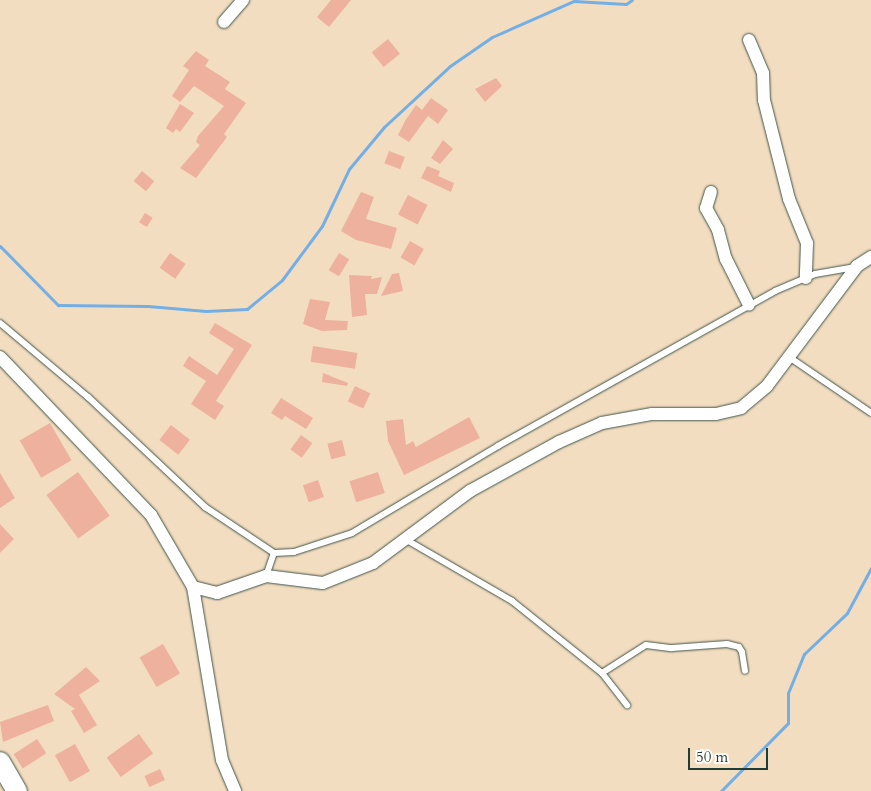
<!DOCTYPE html>
<html>
<head>
<meta charset="utf-8">
<style>
	body { margin:0 }
	#map { position:relative; width:871px; height:791px; overflow:hidden; background:#f3ddc0; font-family:Cardo,serif }
	div>[style] { position:absolute }
	[style*='--x'] { left:calc(var(--x)*1px); top:calc(var(--y)*1px); width:calc(var(--w)*1px); rotate:calc(var(--a)*1deg) }
	.stream>* { height:3px; margin:-1.5px; padding:0 1.5px; transform-origin:1.5px; border-radius:1.5px; background:#73afe5 }
	.building>* { inset:0; background:#edb19d; transform-origin:0 0 }
	.roads { filter:drop-shadow(0 0 1px #3f5549) drop-shadow(0 0 1px #3f5549) }
	.service>* { height:6px; margin:-3px; padding:0 3px; transform-origin:3px; border-radius:3px; background:#fff }
	.minor>* { height:12px; margin:-6px; padding:0 6px; transform-origin:6px; border-radius:6px; background:#fff }
	.trunk>* { height:20px; margin:-10px; padding:0 10px; transform-origin:10px; border-radius:10px; background:#fff }
	span { translate:-50% -50%; white-space:nowrap; text-align:center; line-height:1.15; -webkit-text-stroke:4px #fdfcf7; paint-order:stroke }
	.scale { position:absolute; left:688px; top:748px; width:80px; height:22px; box-sizing:border-box; border:2px solid #1f3d34; border-top:0; padding-left:6px; font-size:15px; line-height:18px; white-space:nowrap; color:#1f3d34; -webkit-text-stroke:4px #fdfcf7; paint-order:stroke }
</style>
</head>
<body>
<div id="map">
	<div class="stream">
		<div style="--x:574;--y:1;--w:52;--a:3.3"></div>
		<div style="--x:626;--y:4;--w:7;--a:-34"></div>
		<div style="--x:0;--y:246;--w:83;--a:45.5"></div>
		<div style="--x:58;--y:305;--w:90;--a:0.6"></div>
		<div style="--x:148;--y:306;--w:58;--a:4.9"></div>
		<div style="--x:206;--y:311;--w:41;--a:-2.8"></div>
		<div style="--x:247;--y:309;--w:45;--a:-39.6"></div>
		<div style="--x:282;--y:280;--w:67;--a:-53.5"></div>
		<div style="--x:322;--y:226;--w:63;--a:-64.7"></div>
		<div style="--x:349;--y:169;--w:55;--a:-50.2"></div>
		<div style="--x:384;--y:127;--w:90;--a:-42.7"></div>
		<div style="--x:450;--y:66;--w:51;--a:-34.6"></div>
		<div style="--x:492;--y:37;--w:92;--a:-23.8"></div>
		<div style="--x:721;--y:791;--w:95;--a:-45.4"></div>
		<div style="--x:788;--y:723;--w:30;--a:-90"></div>
		<div style="--x:788;--y:693;--w:42;--a:-67.7"></div>
		<div style="--x:804;--y:654;--w:59;--a:-43.6"></div>
		<div style="--x:847;--y:613;--w:51;--a:-61.9"></div>
	</div>
	<div class="building">
		<div style="clip-path:polygon(331px 0,351px 0,329px 27px,317px 17px)"></div>
		<div style="left:388px;top:39px;width:19px;height:21px;rotate:51deg"></div>
		<div style="clip-path:polygon(196px 51px,209px 60px,205px 66px,230px 82px,225px 89px,246px 103px,224px 134px,227px 137px,196px 178px,180px 168px,200px 145px,196px 142px,198px 136px,224px 106px,194px 86px,180px 102px,172px 96px,189px 70px,183px 66px)"></div>
		<div style="clip-path:polygon(496px 78px,502px 86px,485px 102px,475px 89px)"></div>
		<div style="clip-path:polygon(431px 98px,448px 110px,438px 124px,428px 116px,409px 142px,398px 135px,405px 121px,416px 105px,422px 110px)"></div>
		<div style="clip-path:polygon(180px 104px,194px 113px,180px 132px,176px 129px,173px 133px,166px 128px)"></div>
		<div style="clip-path:polygon(443px 140px,453px 149px,440px 164px,431px 158px)"></div>
		<div style="left:389px;top:151px;width:17px;height:13px;rotate:21deg"></div>
		<div style="clip-path:polygon(427px 166px,440px 171px,438px 176px,454px 183px,451px 192px,421px 178px)"></div>
		<div style="left:142px;top:171px;width:16px;height:13px;rotate:40deg"></div>
		<div style="clip-path:polygon(361px 192px,374px 197px,366px 219px,397px 228px,391px 249px,356px 240px,341px 231px)"></div>
		<div style="left:408px;top:195px;width:22px;height:22px;rotate:27deg"></div>
		<div style="left:145px;top:213px;width:9px;height:11px;rotate:32deg"></div>
		<div style="left:410px;top:241px;width:16px;height:19px;rotate:30deg"></div>
		<div style="left:170px;top:253px;width:19px;height:18px;rotate:35deg"></div>
		<div style="left:339px;top:253px;width:12px;height:20px;rotate:31deg"></div>
		<div style="clip-path:polygon(399px 273px,403px 291px,381px 296px,392px 274px)"></div>
		<div style="clip-path:polygon(349px 275px,372px 276px,371px 279px,382px 277px,377px 294px,365px 294px,367px 315px,352px 317px)"></div>
		<div style="clip-path:polygon(310px 299px,330px 302px,325px 320px,348px 321px,347px 330px,322px 331px,303px 324px)"></div>
		<div style="clip-path:polygon(215px 323px,252px 345px,216px 401px,224px 406px,215px 420px,191px 404px,206px 381px,183px 366px,189px 356px,217px 375px,234px 349px,209px 333px)"></div>
		<div style="left:313px;top:346px;width:45px;height:16px;rotate:9deg"></div>
		<div style="clip-path:polygon(323px 373px,348px 383px,347px 386px,322px 382px)"></div>
		<div style="left:355px;top:386px;width:17px;height:17px;rotate:25deg"></div>
		<div style="clip-path:polygon(281px 398px,313px 418px,306px 429px,285px 416px,282px 420px,271px 413px)"></div>
		<div style="clip-path:polygon(469px 417px,480px 438px,404px 475px,388px 441px,386px 421px,403px 419px,406px 445px,413px 441px,416px 447px)"></div>
		<div style="left:50px;top:423px;width:43px;height:35px;rotate:60deg"></div>
		<div style="left:171px;top:425px;width:24px;height:19px;rotate:38deg"></div>
		<div style="left:301px;top:435px;width:14px;height:18px;rotate:36deg"></div>
		<div style="left:342px;top:440px;width:16px;height:15px;rotate:76deg"></div>
		<div style="left:78px;top:472px;width:54px;height:39px;rotate:54deg"></div>
		<div style="left:378px;top:472px;width:22px;height:30px;rotate:72deg"></div>
		<div style="clip-path:polygon(0 473px,15px 498px,0 508px)"></div>
		<div style="left:318px;top:480px;width:18px;height:16px;rotate:71deg"></div>
		<div style="clip-path:polygon(0 524px,14px 539px,0 553px)"></div>
		<div style="left:163px;top:644px;width:34px;height:27px;rotate:60deg"></div>
		<div style="clip-path:polygon(86px 667px,100px 681px,79px 695px,97px 725px,84px 733px,71px 711px,75px 709px,54px 694px)"></div>
		<div style="clip-path:polygon(48px 705px,54px 721px,3px 742px,0 722px)"></div>
		<div style="left:139px;top:734px;width:24px;height:40px;rotate:54deg"></div>
		<div style="left:37px;top:739px;width:17px;height:28px;rotate:57deg"></div>
		<div style="left:75px;top:744px;width:31px;height:23px;rotate:61deg"></div>
		<div style="left:160px;top:769px;width:12px;height:17px;rotate:66deg"></div>
	</div>
	<div class="roads">
		<div class="service">
			<div style="--x:0;--y:323;--w:115;--a:40.1"></div>
			<div style="--x:88;--y:397;--w:161;--a:43.2"></div>
			<div style="--x:205;--y:507;--w:83;--a:33.7"></div>
			<div style="--x:274;--y:553;--w:20;--a:-3"></div>
			<div style="--x:294;--y:552;--w:61;--a:-18.1"></div>
			<div style="--x:352;--y:533;--w:170;--a:-30.8"></div>
			<div style="--x:498;--y:446;--w:317;--a:-29.2"></div>
			<div style="--x:775;--y:291;--w:43;--a:-23"></div>
			<div style="--x:815;--y:274;--w:41;--a:-9.9"></div>
			<div style="--x:789;--y:357;--w:99;--a:34.3"></div>
			<div style="--x:405;--y:539;--w:124;--a:30.1"></div>
			<div style="--x:512;--y:601;--w:115;--a:38.7"></div>
			<div style="--x:602;--y:673;--w:41;--a:52"></div>
			<div style="--x:266;--y:576;--w:24;--a:-71"></div>
			<div style="--x:602;--y:673;--w:52;--a:-32.5"></div>
			<div style="--x:646;--y:645;--w:26;--a:7"></div>
			<div style="--x:672;--y:648;--w:55;--a:-4.2"></div>
			<div style="--x:727;--y:644;--w:12;--a:14"></div>
			<div style="--x:739;--y:647;--w:6;--a:59"></div>
			<div style="--x:742;--y:652;--w:19;--a:81"></div>
		</div>
		<div class="minor">
			<div style="--x:224;--y:22;--w:29;--a:-49"></div>
			<div style="--x:749;--y:40;--w:36;--a:67"></div>
			<div style="--x:763;--y:73;--w:27;--a:88"></div>
			<div style="--x:764;--y:100;--w:102;--a:75.8"></div>
			<div style="--x:789;--y:199;--w:48;--a:67.8"></div>
			<div style="--x:807;--y:243;--w:35;--a:92"></div>
			<div style="--x:711;--y:192;--w:17;--a:107"></div>
			<div style="--x:706;--y:208;--w:25;--a:61"></div>
			<div style="--x:718;--y:230;--w:30;--a:75"></div>
			<div style="--x:726;--y:259;--w:51;--a:63.4"></div>
			<div style="--x:0;--y:357;--w:219;--a:46.3"></div>
			<div style="--x:151;--y:515;--w:83;--a:59.7"></div>
			<div style="--x:193;--y:587;--w:25;--a:14"></div>
			<div style="--x:217;--y:593;--w:52;--a:-19.1"></div>
			<div style="--x:266;--y:576;--w:57;--a:7"></div>
			<div style="--x:323;--y:583;--w:54;--a:-21.8"></div>
			<div style="--x:373;--y:563;--w:121;--a:-36.6"></div>
			<div style="--x:470;--y:491;--w:102;--a:-28.8"></div>
			<div style="--x:559;--y:442;--w:47;--a:-23.8"></div>
			<div style="--x:602;--y:423;--w:51;--a:-10.2"></div>
			<div style="--x:652;--y:414;--w:64;--a:0"></div>
			<div style="--x:716;--y:414;--w:26;--a:-13"></div>
			<div style="--x:741;--y:408;--w:34;--a:-40"></div>
			<div style="--x:767;--y:386;--w:150;--a:-53.1"></div>
			<div style="--x:857;--y:266;--w:17;--a:-33"></div>
			<div style="--x:193;--y:587;--w:175;--a:80.5"></div>
			<div style="--x:222;--y:760;--w:34;--a:67"></div>
		</div>
		<div class="trunk">
			<div style="--x:0;--y:762;--w:34;--a:60"></div>
		</div>
	</div>
	<div class="scale">50 m</div>
</div>
</body>
</html>
